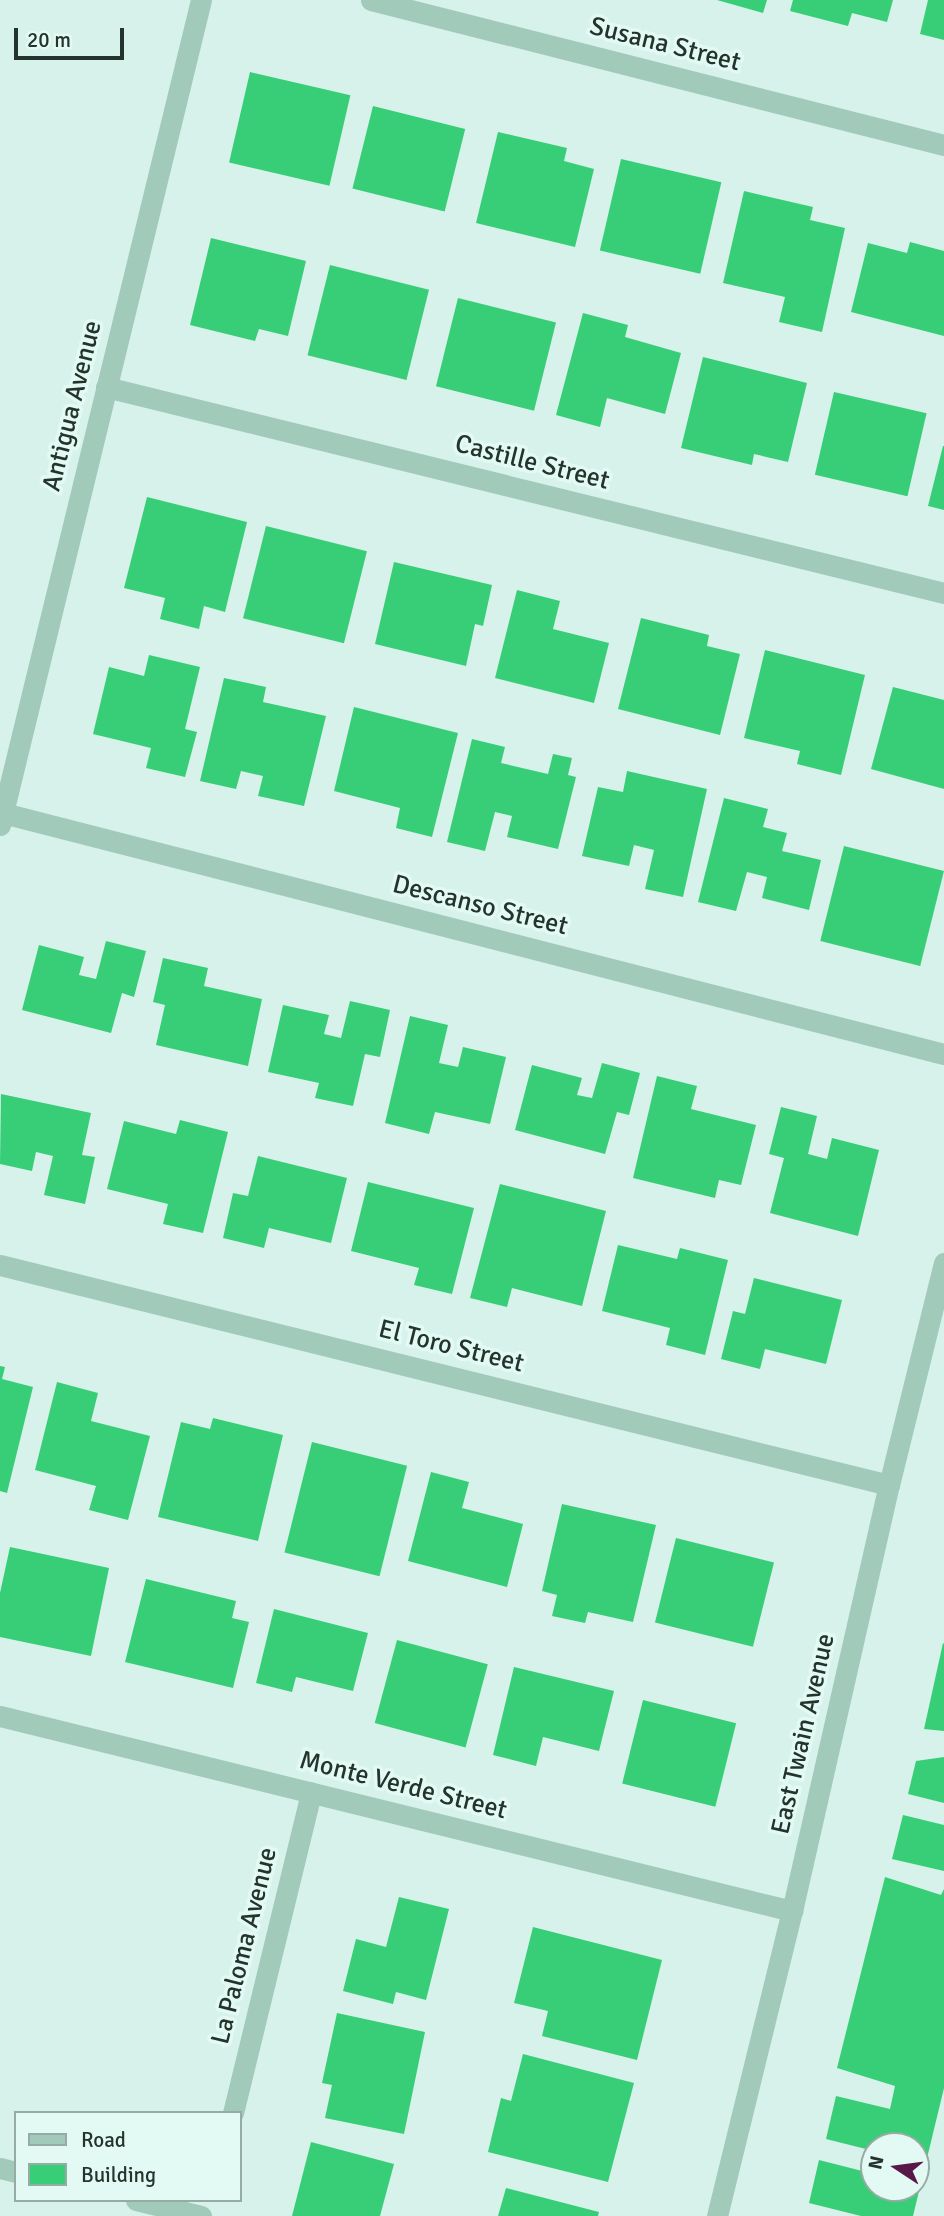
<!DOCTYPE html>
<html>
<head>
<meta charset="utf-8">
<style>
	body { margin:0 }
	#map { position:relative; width:944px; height:2216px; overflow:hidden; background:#d6f2ea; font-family:Signika,sans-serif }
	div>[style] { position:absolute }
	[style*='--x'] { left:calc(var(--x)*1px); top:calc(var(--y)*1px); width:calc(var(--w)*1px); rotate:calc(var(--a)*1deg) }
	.building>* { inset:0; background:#38ce77; transform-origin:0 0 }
	.minor>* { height:21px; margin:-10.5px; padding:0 10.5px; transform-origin:10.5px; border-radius:10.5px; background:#a1cabb }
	span { translate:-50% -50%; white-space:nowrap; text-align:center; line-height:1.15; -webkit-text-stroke:7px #e2faf3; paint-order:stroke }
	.street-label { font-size:26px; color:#24342c }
	.legend { position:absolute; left:14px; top:2111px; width:228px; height:91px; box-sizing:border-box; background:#e2faf3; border:2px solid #96aba3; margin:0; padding:9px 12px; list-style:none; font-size:21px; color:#24342c }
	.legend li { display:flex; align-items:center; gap:14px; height:35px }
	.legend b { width:35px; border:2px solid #96aba3 }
	.north { position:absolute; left:860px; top:2132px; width:70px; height:70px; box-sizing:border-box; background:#e2faf3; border:2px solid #96aba3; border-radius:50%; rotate:283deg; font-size:19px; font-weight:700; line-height:28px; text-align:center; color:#24342c }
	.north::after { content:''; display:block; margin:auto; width:24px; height:32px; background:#581848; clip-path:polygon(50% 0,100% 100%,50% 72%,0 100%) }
	.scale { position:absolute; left:14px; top:28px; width:110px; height:32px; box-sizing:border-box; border:4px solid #24342c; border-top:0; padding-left:9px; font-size:21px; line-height:24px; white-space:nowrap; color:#24342c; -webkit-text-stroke:5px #e2faf3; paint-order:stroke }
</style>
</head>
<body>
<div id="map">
	<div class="building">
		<div style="clip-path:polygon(717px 0,767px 0,763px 13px)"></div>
		<div style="clip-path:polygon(793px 0,893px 0,887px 22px,852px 13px,848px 26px,790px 11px)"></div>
		<div style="clip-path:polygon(928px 0,944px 0,944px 40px,920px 34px)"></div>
		<div style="left:250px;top:72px;width:103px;height:93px;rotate:13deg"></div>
		<div style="left:373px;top:106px;width:95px;height:85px;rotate:14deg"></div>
		<div style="clip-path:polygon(498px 132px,567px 148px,564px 161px,594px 169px,575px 247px,476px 223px)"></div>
		<div style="left:621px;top:159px;width:103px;height:94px;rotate:13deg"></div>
		<div style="clip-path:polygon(744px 191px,813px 207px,810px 220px,845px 228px,822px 332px,779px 322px,785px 297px,723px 283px)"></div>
		<div style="clip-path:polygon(211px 238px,306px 261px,288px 336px,259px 329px,255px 341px,190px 325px)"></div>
		<div style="clip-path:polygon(910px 242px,944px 251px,944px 336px,851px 312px,868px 243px,907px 253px)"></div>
		<div style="left:330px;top:265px;width:102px;height:93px;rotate:14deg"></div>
		<div style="left:458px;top:298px;width:101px;height:91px;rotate:14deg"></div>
		<div style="clip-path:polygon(583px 313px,628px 325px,625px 337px,681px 353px,665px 414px,607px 398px,600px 427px,556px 415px)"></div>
		<div style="clip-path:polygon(703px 357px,807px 383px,788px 462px,754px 454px,752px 465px,681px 448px)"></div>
		<div style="left:834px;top:392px;width:95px;height:85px;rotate:13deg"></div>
		<div style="clip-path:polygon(943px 446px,944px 446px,944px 510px,928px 506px)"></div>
		<div style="clip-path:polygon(147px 497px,247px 522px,225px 612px,204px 606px,199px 629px,160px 619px,165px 598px,124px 588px)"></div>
		<div style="left:266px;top:526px;width:104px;height:95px;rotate:14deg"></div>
		<div style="clip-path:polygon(394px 562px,492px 585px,483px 626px,475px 624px,466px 666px,375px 644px)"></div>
		<div style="clip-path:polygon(517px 590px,560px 601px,553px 629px,609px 643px,594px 703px,495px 678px)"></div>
		<div style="clip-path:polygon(641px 618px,709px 635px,707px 646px,740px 654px,720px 735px,618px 709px)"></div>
		<div style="clip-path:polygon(765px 650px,865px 675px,841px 775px,797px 764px,800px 751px,744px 738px)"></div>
		<div style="clip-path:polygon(149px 655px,200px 667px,185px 729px,197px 732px,185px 777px,146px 768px,151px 748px,93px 734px,109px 667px,144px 676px)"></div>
		<div style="clip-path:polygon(224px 678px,266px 687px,263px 702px,326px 716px,304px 806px,258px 796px,263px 776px,241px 771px,236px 789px,200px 781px)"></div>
		<div style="clip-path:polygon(893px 687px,944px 700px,944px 789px,871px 769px)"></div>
		<div style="clip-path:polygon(354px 707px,458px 733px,432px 837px,396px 828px,400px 808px,334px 791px)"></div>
		<div style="clip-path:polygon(472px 739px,505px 747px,501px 763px,548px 774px,553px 754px,572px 758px,568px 775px,576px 777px,558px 849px,507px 837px,512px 816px,495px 812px,485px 851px,447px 842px)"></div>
		<div style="clip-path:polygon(627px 771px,707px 789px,683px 897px,645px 889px,654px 850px,634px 845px,629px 866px,582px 856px,598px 787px,623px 792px)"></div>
		<div style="clip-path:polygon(724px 798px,768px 809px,763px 827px,787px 833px,782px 851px,821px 860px,809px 910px,762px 898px,767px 877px,747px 872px,736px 911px,698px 902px)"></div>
		<div style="left:844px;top:846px;width:103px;height:98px;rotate:14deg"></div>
		<div style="clip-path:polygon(106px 941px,146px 951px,134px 997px,122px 993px,111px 1033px,22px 1010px,39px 945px,84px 957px,79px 975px,96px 979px)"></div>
		<div style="clip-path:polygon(163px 958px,208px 968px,204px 986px,262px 999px,248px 1066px,156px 1045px,165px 1005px,153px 1002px)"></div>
		<div style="clip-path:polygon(350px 1001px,390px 1010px,380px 1057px,365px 1054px,353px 1106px,315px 1098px,319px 1083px,268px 1072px,283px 1005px,329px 1015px,324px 1034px,341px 1038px)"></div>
		<div style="clip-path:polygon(410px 1016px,448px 1025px,439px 1063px,458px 1067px,463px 1047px,506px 1057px,490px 1124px,435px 1112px,429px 1134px,385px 1123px)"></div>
		<div style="clip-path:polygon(602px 1063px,640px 1073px,629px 1115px,617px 1112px,605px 1154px,515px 1130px,532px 1065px,582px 1078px,577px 1095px,592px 1098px)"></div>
		<div style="clip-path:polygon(657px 1076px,697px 1086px,691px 1109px,756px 1125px,741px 1185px,719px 1180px,715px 1198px,633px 1178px)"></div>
		<div style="clip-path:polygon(1px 1094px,91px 1113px,82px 1155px,95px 1157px,85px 1204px,44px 1195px,53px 1156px,36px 1152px,32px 1171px,0 1164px)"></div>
		<div style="clip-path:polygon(781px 1107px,817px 1116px,808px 1154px,827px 1159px,832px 1138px,879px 1150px,858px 1236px,770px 1213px,784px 1158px,769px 1154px)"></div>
		<div style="clip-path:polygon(180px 1120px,228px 1132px,203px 1233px,163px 1224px,168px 1204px,107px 1189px,124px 1121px,176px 1134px)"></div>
		<div style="clip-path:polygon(258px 1156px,347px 1178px,331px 1243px,269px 1228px,264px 1248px,223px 1238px,233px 1193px,248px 1196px)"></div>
		<div style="clip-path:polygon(368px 1182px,474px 1208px,452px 1294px,414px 1285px,419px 1268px,351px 1251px)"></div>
		<div style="clip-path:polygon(500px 1184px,606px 1211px,582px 1306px,512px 1288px,507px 1307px,470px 1298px)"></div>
		<div style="clip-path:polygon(618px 1245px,677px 1259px,680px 1248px,728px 1260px,705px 1355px,666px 1345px,670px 1328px,602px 1311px)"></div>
		<div style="clip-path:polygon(754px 1278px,842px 1300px,826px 1364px,765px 1349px,760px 1369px,721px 1359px,733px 1311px,745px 1314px)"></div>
		<div style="clip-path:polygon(0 1366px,5px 1367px,2px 1379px,33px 1387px,7px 1493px,0 1491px)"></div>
		<div style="clip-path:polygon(57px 1382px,98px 1393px,91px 1421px,150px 1436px,128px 1520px,89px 1510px,96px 1486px,35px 1470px)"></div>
		<div style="clip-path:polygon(213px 1418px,283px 1435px,258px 1541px,158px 1517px,181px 1422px,210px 1429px)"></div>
		<div style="left:312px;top:1442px;width:98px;height:114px;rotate:14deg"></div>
		<div style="clip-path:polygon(431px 1472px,469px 1482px,462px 1508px,523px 1524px,507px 1587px,408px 1561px)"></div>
		<div style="clip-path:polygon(562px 1504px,656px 1525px,633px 1622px,588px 1612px,585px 1623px,552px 1616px,557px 1595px,542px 1591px)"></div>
		<div style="left:676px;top:1538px;width:101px;height:87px;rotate:14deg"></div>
		<div style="clip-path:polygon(10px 1547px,109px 1568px,91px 1656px,0 1637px,0 1593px)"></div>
		<div style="clip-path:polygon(146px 1579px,236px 1601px,232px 1618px,249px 1622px,233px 1688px,125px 1662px)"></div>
		<div style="clip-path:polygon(274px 1609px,368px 1633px,353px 1691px,296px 1677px,292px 1692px,256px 1683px)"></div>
		<div style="left:397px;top:1640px;width:94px;height:86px;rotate:15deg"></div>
		<div style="clip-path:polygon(943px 1643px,944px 1644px,944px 1731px,924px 1729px)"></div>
		<div style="clip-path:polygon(514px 1667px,614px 1691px,599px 1751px,543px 1737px,536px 1766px,493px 1755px)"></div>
		<div style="left:643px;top:1700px;width:96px;height:86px;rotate:14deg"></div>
		<div style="clip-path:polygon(944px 1757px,944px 1803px,908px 1794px,916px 1761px)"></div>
		<div style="clip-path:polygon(903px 1815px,944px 1825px,944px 1871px,892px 1859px)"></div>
		<div style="clip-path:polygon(885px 1877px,941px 1895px,944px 1889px,944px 2088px,913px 2216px,861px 2216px,809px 2203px,819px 2160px,874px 2174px,874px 2188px,916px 2188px,916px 2146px,874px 2146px,874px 2151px,826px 2139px,836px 2096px,890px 2109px,895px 2086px,837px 2068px)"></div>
		<div style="clip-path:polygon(399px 1897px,449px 1909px,426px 2000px,396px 1992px,393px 2004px,343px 1991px,356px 1939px,386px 1947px)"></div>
		<div style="clip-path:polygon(533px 1927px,662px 1960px,637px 2060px,542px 2036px,548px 2011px,514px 2003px)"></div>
		<div style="clip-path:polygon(337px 2013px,425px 2032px,404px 2134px,325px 2118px,332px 2085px,322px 2083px)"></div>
		<div style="clip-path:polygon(523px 2054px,634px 2083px,608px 2182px,488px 2152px,501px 2098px,511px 2101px)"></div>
		<div style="clip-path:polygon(311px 2142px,394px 2164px,380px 2216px,292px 2216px)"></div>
		<div style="clip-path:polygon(506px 2188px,599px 2212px,598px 2216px,498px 2216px)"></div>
	</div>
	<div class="minor">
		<div style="--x:371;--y:0;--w:591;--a:14.2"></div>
		<div style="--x:106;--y:387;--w:863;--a:13.81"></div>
		<div style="--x:3;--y:813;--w:971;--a:14.37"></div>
		<div style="--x:0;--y:825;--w:849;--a:-76.31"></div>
		<div style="--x:0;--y:1265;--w:916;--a:13.9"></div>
		<div style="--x:0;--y:1716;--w:816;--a:13.83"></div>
		<div style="--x:233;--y:2113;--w:330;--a:-76.3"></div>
		<div style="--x:0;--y:2168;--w:16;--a:14"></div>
		<div style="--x:136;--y:2200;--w:67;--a:13.8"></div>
		<div style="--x:717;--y:2216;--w:314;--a:-76.2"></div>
		<div style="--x:792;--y:1911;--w:437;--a:-77.2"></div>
		<div style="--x:889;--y:1485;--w:229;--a:-76.1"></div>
	</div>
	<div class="street-label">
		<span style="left:665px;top:45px;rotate:14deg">Susana Street</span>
		<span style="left:73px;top:406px;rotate:-76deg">Antigua Avenue</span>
		<span style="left:532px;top:463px;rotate:14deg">Castille Street</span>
		<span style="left:480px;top:906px;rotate:14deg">Descanso Street</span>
		<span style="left:451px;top:1347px;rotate:14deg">El Toro Street</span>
		<span style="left:804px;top:1734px;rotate:-77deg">East Twain Avenue</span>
		<span style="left:403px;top:1786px;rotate:14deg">Monte Verde Street</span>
		<span style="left:245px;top:1946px;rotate:-76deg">La Paloma Avenue</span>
	</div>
	<ul class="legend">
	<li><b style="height:9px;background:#a1cabb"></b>Road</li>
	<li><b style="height:19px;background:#38ce77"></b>Building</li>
	</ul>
	<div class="north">N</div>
	<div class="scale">20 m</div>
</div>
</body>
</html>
